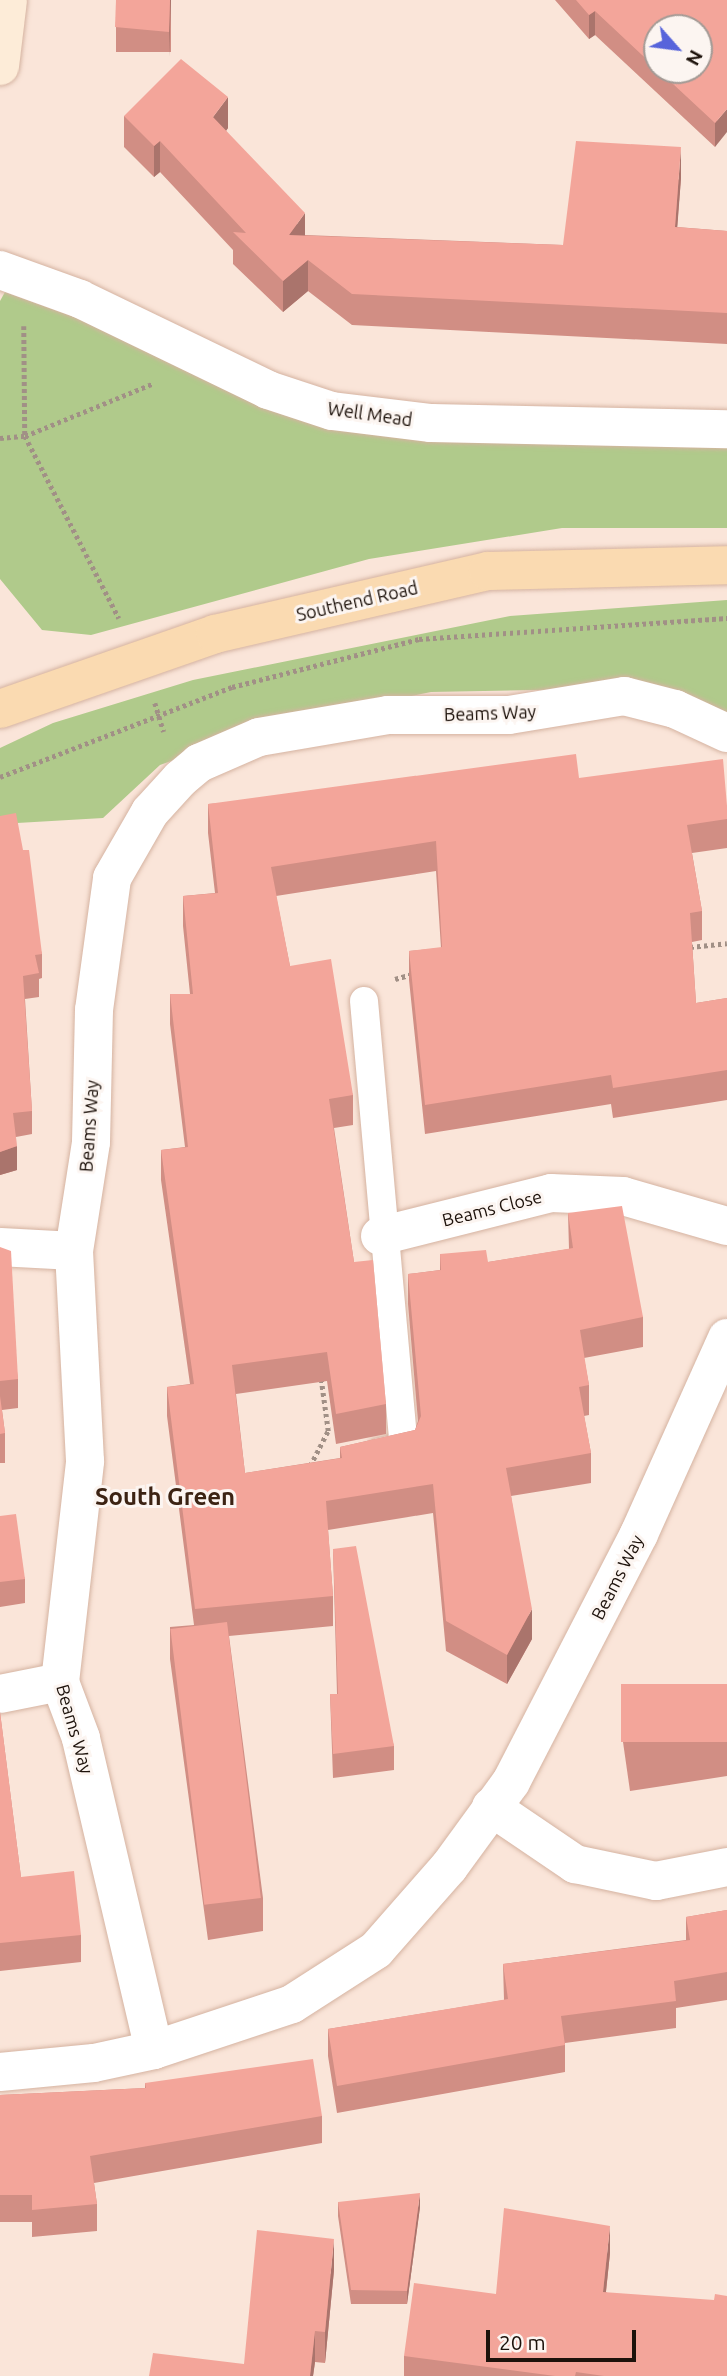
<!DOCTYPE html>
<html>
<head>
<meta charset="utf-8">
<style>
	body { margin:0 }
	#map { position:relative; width:727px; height:2376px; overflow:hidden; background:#fae5d9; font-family:Ubuntu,sans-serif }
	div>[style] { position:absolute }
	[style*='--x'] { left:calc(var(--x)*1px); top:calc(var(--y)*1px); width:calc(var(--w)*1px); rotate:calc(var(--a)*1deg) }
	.green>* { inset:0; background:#b0ca8b }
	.path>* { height:4.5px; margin-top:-2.25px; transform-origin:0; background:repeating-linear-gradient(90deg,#a19086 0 3.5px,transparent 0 7px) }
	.roads { filter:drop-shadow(0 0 2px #d5b3a1) drop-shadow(0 0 2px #d5b3a1) }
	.lane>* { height:28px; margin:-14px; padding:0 14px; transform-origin:14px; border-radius:14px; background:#fff }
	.street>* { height:38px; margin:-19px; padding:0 19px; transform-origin:19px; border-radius:19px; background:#fff }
	.secondary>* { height:38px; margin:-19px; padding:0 19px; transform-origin:19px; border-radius:19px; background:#fdecd8 }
	.primary>* { height:38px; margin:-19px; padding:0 19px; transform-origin:19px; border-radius:19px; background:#fadab1 }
	.wall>* { inset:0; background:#d18e84; transform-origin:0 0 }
	.shaded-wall>* { inset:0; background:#aa746c }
	.building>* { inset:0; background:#f3a59a; transform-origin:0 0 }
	span { translate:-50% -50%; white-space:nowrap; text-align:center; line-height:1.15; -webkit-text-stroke:6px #fcf5f1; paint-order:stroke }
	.street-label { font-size:18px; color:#1d120b }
	.district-label { font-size:24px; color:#3c2313; font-weight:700 }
	.north { position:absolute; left:643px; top:14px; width:70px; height:70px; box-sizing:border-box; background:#fcf5f1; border:2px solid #a39a95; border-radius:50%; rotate:118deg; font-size:19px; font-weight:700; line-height:28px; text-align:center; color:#1d120b }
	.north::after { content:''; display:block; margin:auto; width:24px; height:32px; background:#5764db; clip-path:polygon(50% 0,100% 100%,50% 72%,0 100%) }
	.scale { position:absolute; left:486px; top:2330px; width:150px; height:32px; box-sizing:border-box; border:4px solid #1d120b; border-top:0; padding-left:9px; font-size:21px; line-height:24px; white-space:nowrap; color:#1d120b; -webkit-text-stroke:5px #fcf5f1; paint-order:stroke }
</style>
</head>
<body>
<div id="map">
	<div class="green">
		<div style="clip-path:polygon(5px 292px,332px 411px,727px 426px,727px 528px,562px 528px,369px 559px,91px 635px,42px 630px,0 579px,0 301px)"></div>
		<div style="clip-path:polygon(727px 600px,727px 712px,653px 688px,431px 692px,274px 724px,160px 765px,103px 818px,0 824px,0 748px,53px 723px,193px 680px,510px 616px)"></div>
	</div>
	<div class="path">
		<div style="--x:24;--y:326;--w:110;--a:89.5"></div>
		<div style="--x:25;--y:436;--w:137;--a:-22.3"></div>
		<div style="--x:0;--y:438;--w:25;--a:-5"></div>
		<div style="--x:25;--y:436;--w:205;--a:62.7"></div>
		<div style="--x:155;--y:703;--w:30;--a:73"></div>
		<div style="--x:0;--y:777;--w:249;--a:-21.2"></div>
		<div style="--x:232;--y:687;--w:193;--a:-14.4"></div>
		<div style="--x:419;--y:639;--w:309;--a:-3.9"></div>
		<div style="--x:690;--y:947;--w:37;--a:-6"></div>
		<div style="--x:395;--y:979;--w:19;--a:-16"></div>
		<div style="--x:310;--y:1466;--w:39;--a:-63"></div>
		<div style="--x:328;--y:1431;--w:52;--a:-97.7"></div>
	</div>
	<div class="roads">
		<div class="lane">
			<div style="--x:364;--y:1001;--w:448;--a:84.9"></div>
			<div style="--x:404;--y:1447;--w:25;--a:168"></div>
		</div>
		<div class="street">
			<div style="--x:0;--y:270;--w:85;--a:19.9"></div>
			<div style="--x:80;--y:299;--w:209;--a:25.8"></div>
			<div style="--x:268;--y:390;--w:67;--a:18.2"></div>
			<div style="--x:332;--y:411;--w:100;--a:6.9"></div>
			<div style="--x:431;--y:423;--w:296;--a:1.2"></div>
			<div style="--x:380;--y:1236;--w:176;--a:-14.1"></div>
			<div style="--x:551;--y:1193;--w:72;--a:2.4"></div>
			<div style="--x:623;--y:1196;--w:108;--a:16.1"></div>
			<div style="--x:0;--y:1247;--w:74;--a:3.1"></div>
			<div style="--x:0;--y:1694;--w:61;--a:-11.3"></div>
			<div style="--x:491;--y:1807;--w:102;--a:34.2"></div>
			<div style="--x:575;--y:1864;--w:83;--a:11.9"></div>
			<div style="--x:656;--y:1881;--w:72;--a:-11.2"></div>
			<div style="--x:154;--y:2050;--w:320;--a:-103.2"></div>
			<div style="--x:81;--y:1738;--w:60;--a:-110.6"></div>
			<div style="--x:60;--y:1682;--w:222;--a:-83.5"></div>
			<div style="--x:85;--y:1461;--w:210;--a:-93"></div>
			<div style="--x:74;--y:1251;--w:110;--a:-81.1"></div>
			<div style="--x:91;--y:1142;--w:132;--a:-88.7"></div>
			<div style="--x:94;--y:1010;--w:133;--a:-82.2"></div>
			<div style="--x:112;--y:878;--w:76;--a:-60.1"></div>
			<div style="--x:150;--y:812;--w:45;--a:-47.7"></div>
			<div style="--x:180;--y:779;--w:25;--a:-40"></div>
			<div style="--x:199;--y:763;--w:65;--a:-23.4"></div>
			<div style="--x:259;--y:737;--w:131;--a:-9.7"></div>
			<div style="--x:388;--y:715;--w:121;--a:0"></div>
			<div style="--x:509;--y:715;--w:117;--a:-9.4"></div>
			<div style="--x:624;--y:696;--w:53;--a:14.3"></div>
			<div style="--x:675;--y:709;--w:57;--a:24.8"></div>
			<div style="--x:0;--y:2072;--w:94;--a:-5.5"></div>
			<div style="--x:94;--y:2063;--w:61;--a:-12.2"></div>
			<div style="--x:154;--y:2050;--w:145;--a:-18.4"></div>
			<div style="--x:292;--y:2004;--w:100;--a:-32.7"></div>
			<div style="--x:376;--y:1950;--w:111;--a:-48.7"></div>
			<div style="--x:449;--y:1867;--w:105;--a:-53.9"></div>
			<div style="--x:511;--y:1782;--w:279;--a:-62.7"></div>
			<div style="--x:639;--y:1534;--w:215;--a:-65.8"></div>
		</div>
		<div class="secondary">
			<div style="--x:0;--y:66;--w:66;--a:-83.1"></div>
		</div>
		<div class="primary">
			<div style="--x:0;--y:709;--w:228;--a:-19.2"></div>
			<div style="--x:215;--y:634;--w:280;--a:-13"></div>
			<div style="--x:488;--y:571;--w:239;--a:-1.4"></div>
		</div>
	</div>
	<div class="wall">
		<div style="left:116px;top:0;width:55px;height:52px"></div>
		<div style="clip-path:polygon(evenodd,555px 0,727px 0,715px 147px,595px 35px,589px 39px,555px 0,657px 28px,699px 70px,657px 70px,657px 28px)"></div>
		<div style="clip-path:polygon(124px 116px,228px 128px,226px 131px,305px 235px,563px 245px,681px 178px,677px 227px,727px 231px,727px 344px,352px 325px,308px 291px,283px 312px,233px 264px,233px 250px,160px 172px,154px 177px,124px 147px)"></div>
		<div style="clip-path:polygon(579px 778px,727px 806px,727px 848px,692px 853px,702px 911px,702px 940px,692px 942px,696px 1003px,727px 998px,727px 1100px,613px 1118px,611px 1104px,425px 1134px,409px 980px,409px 951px,441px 948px,436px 871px,276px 896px,290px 966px,353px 1095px,353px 1125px,334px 1128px,354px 1262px,386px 1404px,386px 1434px,336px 1444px,327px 1381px,236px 1394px,245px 1473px,340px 1458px,340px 1447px,415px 1430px,418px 1421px,408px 1304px,408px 1274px,440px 1270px,440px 1254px,488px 1262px,569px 1249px,568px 1213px,643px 1317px,643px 1347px,584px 1358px,589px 1385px,589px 1415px,584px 1416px,591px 1453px,591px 1483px,511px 1496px,532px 1639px,507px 1684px,446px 1651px,433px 1513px,328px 1530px,333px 1596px,333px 1626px,229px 1636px,263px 1898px,263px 1931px,208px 1940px,170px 1659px,170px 1627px,194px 1625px,167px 1416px,167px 1387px,190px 1384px,161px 1180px,161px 1150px,185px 1147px,170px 1024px,170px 994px,190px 994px,183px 926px,183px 896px,215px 893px,208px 833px,208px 804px)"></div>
		<div style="clip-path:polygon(0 816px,42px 954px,42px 978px,39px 979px,39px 997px,25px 999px,32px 1111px,32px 1134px,16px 1137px,17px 1170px,0 1175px)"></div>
		<div style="clip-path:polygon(0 1247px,18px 1379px,18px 1408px,2px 1410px,5px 1433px,5px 1463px,0 1463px)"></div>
		<div style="clip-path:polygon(0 1516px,25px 1579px,25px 1603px,0 1607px)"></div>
		<div style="clip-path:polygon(333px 1549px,394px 1746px,394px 1770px,333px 1778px,330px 1694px,337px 1694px)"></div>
		<div style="clip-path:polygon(727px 1684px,727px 1776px,630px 1791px,622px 1735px,622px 1700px)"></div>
		<div style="clip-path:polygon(0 1712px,21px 1877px,81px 1935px,81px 1962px,0 1971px)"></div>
		<div style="clip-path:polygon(727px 1910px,727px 2000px,676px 2008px,676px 2028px,565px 2043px,565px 2072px,337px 2113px,328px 2056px,328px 2029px,504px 2000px,503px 1964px,686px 1940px,686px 1917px)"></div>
		<div style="clip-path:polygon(145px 2083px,322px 2116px,322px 2143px,94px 2183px,97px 2204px,97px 2231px,32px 2237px,32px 2222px,0 2222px,0 2095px,145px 2088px)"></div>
		<div style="clip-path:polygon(338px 2202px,420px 2207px,407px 2304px,351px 2304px,338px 2216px)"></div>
		<div style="clip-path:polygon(610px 2253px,606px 2292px,727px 2376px,404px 2376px,404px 2356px,496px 2294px)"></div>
		<div style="clip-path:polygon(334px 2270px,325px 2363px,315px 2362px,313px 2376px,149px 2376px,244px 2364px)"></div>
	</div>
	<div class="shaded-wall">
		<div style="clip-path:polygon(170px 0,171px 0,169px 56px,169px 32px)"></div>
		<div style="clip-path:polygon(595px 11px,595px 35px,589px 39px,589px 15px)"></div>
		<div style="clip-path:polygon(228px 97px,228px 128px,213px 148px,213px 117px)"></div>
		<div style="clip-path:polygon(727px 109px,727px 132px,715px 147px,715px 123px)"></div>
		<div style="clip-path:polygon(160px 141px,160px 172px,154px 177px,154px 146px)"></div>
		<div style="clip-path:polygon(681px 147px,681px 178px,675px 258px,675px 227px)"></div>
		<div style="clip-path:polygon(305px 213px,305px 244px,289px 235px)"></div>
		<div style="clip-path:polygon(308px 260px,308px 291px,283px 312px,283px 281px)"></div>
		<div style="clip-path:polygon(17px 1146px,17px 1170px,0 1175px,0 1152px)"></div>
		<div style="clip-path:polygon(532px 1609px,532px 1639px,507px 1684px,507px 1655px)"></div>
		<div style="clip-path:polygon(420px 2193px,420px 2207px,407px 2304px,407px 2291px)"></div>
		<div style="clip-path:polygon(610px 2226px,610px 2253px,603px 2319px,603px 2292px)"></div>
		<div style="clip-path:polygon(334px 2239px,334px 2270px,325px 2363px,325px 2332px)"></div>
		<div style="clip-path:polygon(315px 2331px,315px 2362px,313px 2376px,310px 2376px)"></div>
	</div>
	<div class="building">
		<div style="clip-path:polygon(116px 0,170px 0,169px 32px,115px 27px)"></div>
		<div style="clip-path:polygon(576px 0,727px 0,727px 109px,715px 123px,658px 70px,699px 70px,699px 28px,657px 28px,657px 69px,595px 11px,589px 15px)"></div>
		<div style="clip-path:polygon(181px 59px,228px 97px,213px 117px,305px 213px,289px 235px,563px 245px,576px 141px,681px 147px,675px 227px,727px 231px,727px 313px,352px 294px,308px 260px,283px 281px,233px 232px,246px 233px,160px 141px,154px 146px,124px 116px)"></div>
		<div style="clip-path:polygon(576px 754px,579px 778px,723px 759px,727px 806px,727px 819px,687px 825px,702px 911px,690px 913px,696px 1003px,727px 998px,727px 1070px,613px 1088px,611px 1075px,425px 1105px,409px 951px,442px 947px,436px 841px,271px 867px,290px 966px,331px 959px,353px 1095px,329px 1099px,354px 1262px,373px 1260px,386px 1404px,336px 1414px,327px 1352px,232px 1365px,245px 1473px,342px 1458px,340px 1447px,415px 1430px,421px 1416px,408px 1274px,441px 1270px,440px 1254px,486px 1250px,488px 1262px,573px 1248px,568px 1213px,622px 1206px,643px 1317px,580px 1330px,589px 1385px,579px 1387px,591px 1453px,506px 1468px,532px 1609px,507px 1655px,446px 1621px,433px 1484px,326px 1501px,333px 1596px,195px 1609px,167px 1387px,194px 1384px,161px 1150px,188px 1147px,170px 994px,193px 994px,183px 896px,218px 893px,208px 804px)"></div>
		<div style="clip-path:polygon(16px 813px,23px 850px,29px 850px,42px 954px,35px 955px,39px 973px,23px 976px,32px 1111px,13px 1113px,17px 1146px,0 1152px,0 816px)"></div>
		<div style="clip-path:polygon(0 1247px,11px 1251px,18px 1379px,0 1381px)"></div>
		<div style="clip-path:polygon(0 1396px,5px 1433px,0 1434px)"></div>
		<div style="clip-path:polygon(16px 1514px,25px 1579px,0 1582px,0 1516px)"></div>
		<div style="clip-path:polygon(356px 1546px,394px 1746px,333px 1754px,330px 1694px,338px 1694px,333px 1549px)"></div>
		<div style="left:227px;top:1622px;width:278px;height:57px;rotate:83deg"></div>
		<div style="left:727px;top:1684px;width:58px;height:106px;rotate:90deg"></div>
		<div style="clip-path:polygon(0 1712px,21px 1877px,74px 1871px,81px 1935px,0 1943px)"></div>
		<div style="clip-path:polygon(727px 1910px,727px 1972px,674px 1981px,676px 2001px,561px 2016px,565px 2045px,337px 2086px,328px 2029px,508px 1999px,503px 1964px,690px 1940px,686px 1917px)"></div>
		<div style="clip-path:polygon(313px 2059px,322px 2116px,90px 2156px,97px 2204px,32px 2210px,32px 2195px,0 2195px,0 2095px,146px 2088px,145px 2083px)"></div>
		<div style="clip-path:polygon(420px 2193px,407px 2291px,351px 2290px,338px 2202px)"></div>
		<div style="clip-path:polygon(504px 2208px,610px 2226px,603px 2292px,714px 2300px,715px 2294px,727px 2296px,727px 2376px,604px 2376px,576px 2372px,575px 2376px,555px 2376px,404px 2356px,414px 2283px,496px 2294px)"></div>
		<div style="clip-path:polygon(257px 2230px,334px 2239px,325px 2332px,315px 2331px,310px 2376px,149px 2376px,153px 2353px,244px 2364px)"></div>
	</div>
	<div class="street-label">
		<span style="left:370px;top:414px;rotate:8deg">Well Mead</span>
		<span style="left:357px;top:601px;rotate:-13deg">Southend Road</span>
		<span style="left:490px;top:713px;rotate:-2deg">Beams Way</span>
		<span style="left:89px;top:1126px;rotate:-86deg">Beams Way</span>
		<span style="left:492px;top:1208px;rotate:-14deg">Beams Close</span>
		<span style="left:617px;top:1577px;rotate:-63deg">Beams Way</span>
		<span style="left:75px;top:1729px;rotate:74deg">Beams Way</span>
	</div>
	<div class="district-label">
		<span style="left:165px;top:1497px">South Green</span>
	</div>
	<div class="north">N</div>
	<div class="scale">20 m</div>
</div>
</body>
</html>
